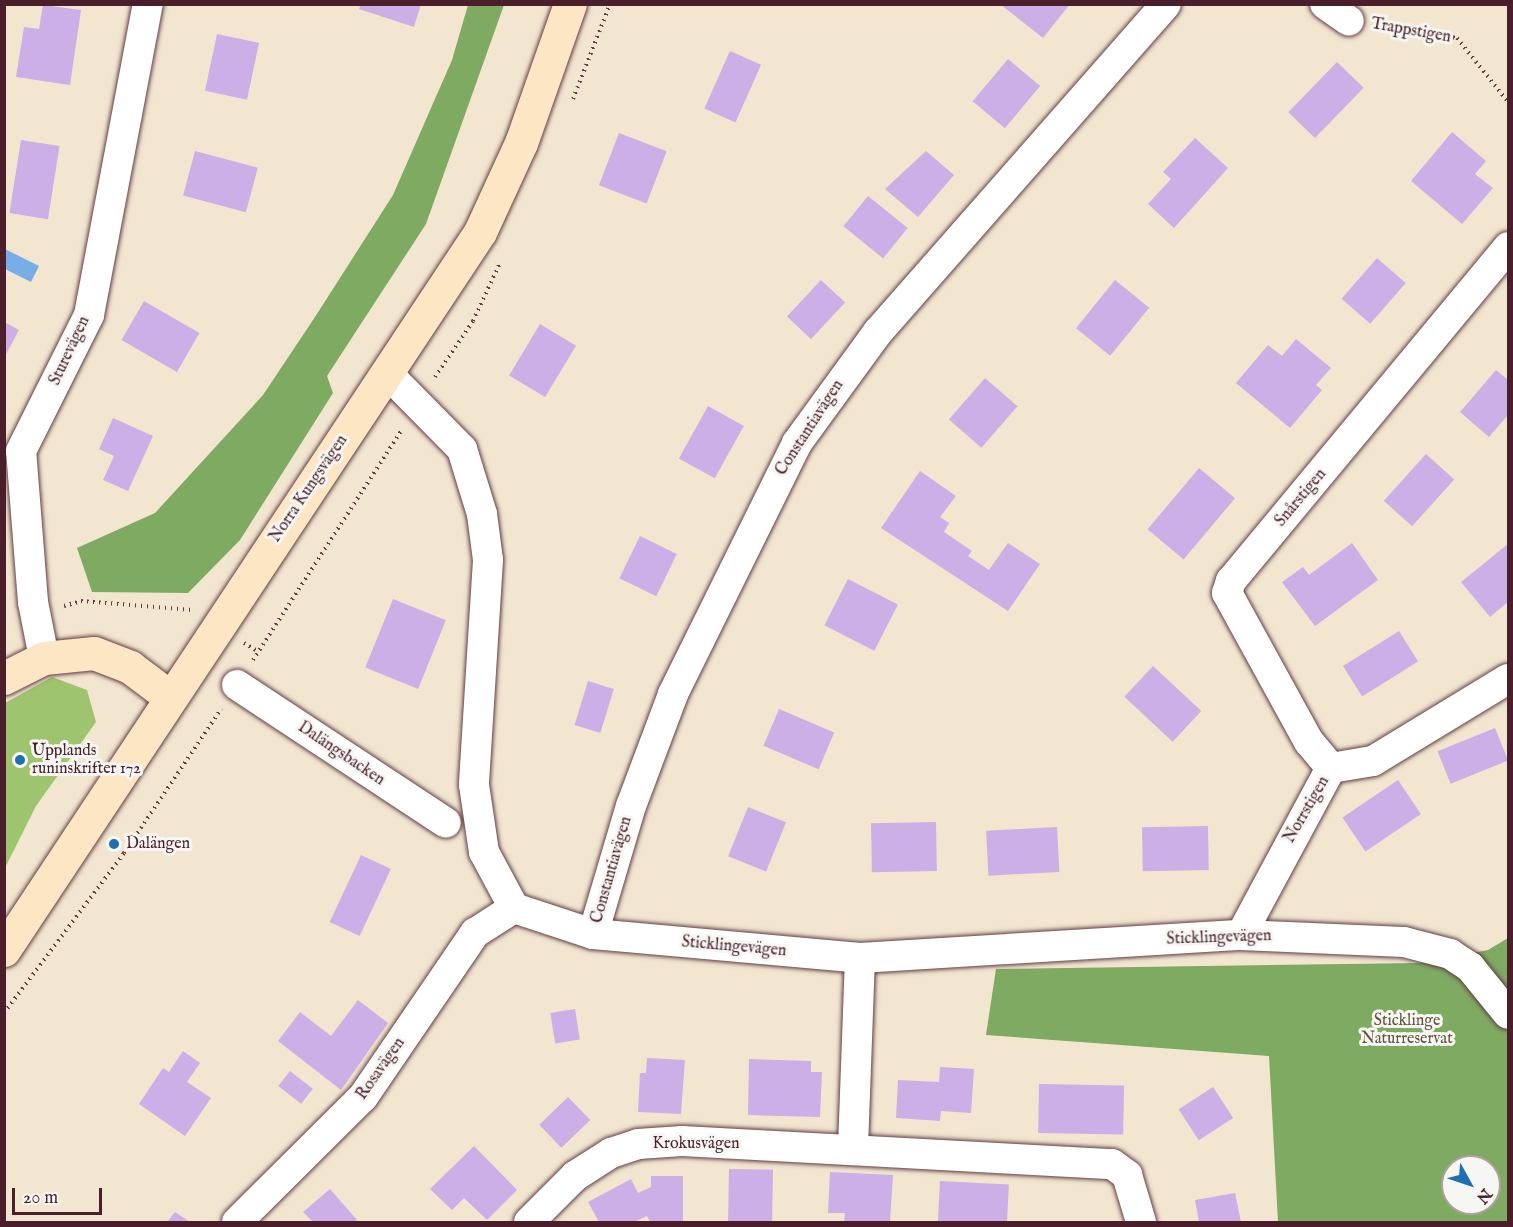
<!DOCTYPE html>
<html>
<head>
<meta charset="utf-8">
<style>
	body { margin:0 }
	#map { position:relative; width:1513px; height:1227px; overflow:hidden; background:#f2e6d0; font-family:"IM FELL English",serif }
	div>[style] { position:absolute }
	[style*='--x'] { left:calc(var(--x)*1px); top:calc(var(--y)*1px); width:calc(var(--w)*1px); rotate:calc(var(--a)*1deg) }
	.green>* { inset:0; background:#9fc46f }
	.forest>* { inset:0; background:#7faa62 }
	.water>* { inset:0; background:#77aee6 }
	.building>* { inset:0; background:#cbafe6; transform-origin:0 0 }
	.path>* { height:4px; margin-top:-2px; transform-origin:0; background:repeating-linear-gradient(90deg,#633d44 0 1.5px,transparent 0 6px) }
	.roads { filter:drop-shadow(0 0 2px #633d44) drop-shadow(0 0 2px #633d44) }
	.street>* { height:30px; margin:-15px; padding:0 15px; transform-origin:15px; border-radius:15px; background:#fff }
	.secondary>* { height:33px; margin:-16.5px; padding:0 16.5px; transform-origin:16.5px; border-radius:16.5px; background:#fce6c4 }
	.dots>* { width:16px; height:16px; translate:-50% -50%; box-sizing:border-box; border:3px solid #f6f6f2; border-radius:50% }
	span { translate:-50% -50%; white-space:nowrap; text-align:center; line-height:1.15; -webkit-text-stroke:6px #f6f6f2; paint-order:stroke }
	.street-label { font-size:16px; color:#4a1f2b }
	.poi-label { font-size:16px; color:#4a1f2b }
	.left { translate:0 -50%; text-align:left }
	.park-label { font-size:16px; color:#64513f }
	.frame { position:absolute; inset:0; border:6px solid #4a1f2b; pointer-events:none }
	.north { position:absolute; left:1441px; top:1155px; width:60px; height:60px; box-sizing:border-box; background:#f6f6f2; border:2px solid #b1a0a2; border-radius:50%; rotate:130deg; font-size:16px; font-weight:700; line-height:24px; text-align:center; color:#4a1f2b }
	.north::after { content:''; display:block; margin:auto; width:21px; height:27px; background:#1f6fb2; clip-path:polygon(50% 0,100% 100%,50% 72%,0 100%) }
	.scale { position:absolute; left:12px; top:1188px; width:90px; height:27px; box-sizing:border-box; border:3px solid #4a1f2b; border-top:0; padding-left:8px; font-size:18px; line-height:21px; white-space:nowrap; color:#4a1f2b; -webkit-text-stroke:4px #f6f6f2; paint-order:stroke }
</style>
</head>
<body>
<div id="map">
	<div class="green">
		<div style="clip-path:polygon(52px 677px,87px 690px,96px 722px,36px 806px,5px 868px,5px 703px)"></div>
	</div>
	<div class="forest">
		<div style="clip-path:polygon(468px 5px,504px 5px,426px 224px,327px 376px,333px 393px,240px 540px,188px 593px,92px 592px,77px 548px,155px 513px,263px 395px,315px 317px,393px 195px,452px 60px)"></div>
		<div style="clip-path:polygon(evenodd,1508px 938px,1508px 1222px,1278px 1222px,1269px 1056px,986px 1035px,996px 969px,1419px 963px,1488px 950px,1508px 938px,1453px 1167px,1489px 1167px,1489px 1203px,1453px 1203px,1453px 1167px)"></div>
	</div>
	<div class="water">
		<div style="clip-path:polygon(5px 249px,39px 266px,31px 282px,5px 269px)"></div>
	</div>
	<div class="building">
		<div style="clip-path:polygon(361px 4px,421px 4px,414px 27px,359px 9px)"></div>
		<div style="clip-path:polygon(1000px 4px,1070px 4px,1043px 38px)"></div>
		<div style="clip-path:polygon(43px 5px,81px 10px,70px 85px,16px 77px,24px 27px,39px 29px)"></div>
		<div style="left:217px;top:34px;width:43px;height:58px;rotate:12deg"></div>
		<div style="left:730px;top:51px;width:34px;height:63px;rotate:24deg"></div>
		<div style="left:1008px;top:59px;width:42px;height:55px;rotate:40deg"></div>
		<div style="left:1337px;top:62px;width:37px;height:70px;rotate:44deg"></div>
		<div style="clip-path:polygon(1452px 132px,1486px 161px,1475px 174px,1493px 188px,1462px 224px,1411px 181px)"></div>
		<div style="left:619px;top:133px;width:51px;height:56px;rotate:21deg"></div>
		<div style="clip-path:polygon(1195px 138px,1228px 168px,1174px 228px,1148px 204px,1171px 179px,1163px 172px)"></div>
		<div style="left:21px;top:140px;width:39px;height:74px;rotate:9deg"></div>
		<div style="left:195px;top:151px;width:65px;height:46px;rotate:15deg"></div>
		<div style="clip-path:polygon(926px 151px,954px 175px,918px 217px,885px 189px)"></div>
		<div style="left:868px;top:196px;width:51px;height:39px;rotate:39deg"></div>
		<div style="left:1377px;top:258px;width:38px;height:54px;rotate:41deg"></div>
		<div style="left:821px;top:280px;width:33px;height:50px;rotate:43deg"></div>
		<div style="left:1115px;top:280px;width:44px;height:62px;rotate:39deg"></div>
		<div style="left:144px;top:301px;width:64px;height:45px;rotate:30deg"></div>
		<div style="clip-path:polygon(4px 322px,19px 330px,4px 358px)"></div>
		<div style="left:540px;top:324px;width:42px;height:60px;rotate:31deg"></div>
		<div style="clip-path:polygon(1296px 339px,1331px 368px,1316px 385px,1322px 390px,1290px 428px,1236px 383px,1268px 345px,1282px 356px)"></div>
		<div style="clip-path:polygon(1496px 370px,1508px 380px,1508px 415px,1489px 437px,1460px 412px)"></div>
		<div style="left:985px;top:378px;width:43px;height:55px;rotate:41deg"></div>
		<div style="left:708px;top:406px;width:41px;height:60px;rotate:29deg"></div>
		<div style="clip-path:polygon(113px 418px,153px 436px,128px 491px,103px 480px,114px 456px,99px 449px)"></div>
		<div style="left:1426px;top:454px;width:38px;height:63px;rotate:42deg"></div>
		<div style="left:1199px;top:468px;width:47px;height:80px;rotate:40deg"></div>
		<div style="clip-path:polygon(920px 471px,956px 496px,940px 517px,949px 523px,944px 532px,972px 551px,968px 556px,989px 570px,1008px 543px,1040px 564px,1008px 611px,881px 528px)"></div>
		<div style="left:640px;top:536px;width:41px;height:47px;rotate:26deg"></div>
		<div style="clip-path:polygon(1352px 543px,1378px 580px,1315px 626px,1282px 582px,1303px 567px,1309px 575px)"></div>
		<div style="clip-path:polygon(1508px 544px,1508px 602px,1490px 617px,1461px 582px)"></div>
		<div style="left:848px;top:579px;width:56px;height:52px;rotate:27deg"></div>
		<div style="left:393px;top:599px;width:57px;height:74px;rotate:22deg"></div>
		<div style="left:1399px;top:631px;width:36px;height:66px;rotate:58deg"></div>
		<div style="left:1153px;top:666px;width:66px;height:42px;rotate:43deg"></div>
		<div style="left:588px;top:681px;width:27px;height:46px;rotate:17deg"></div>
		<div style="left:779px;top:709px;width:60px;height:40px;rotate:23deg"></div>
		<div style="left:1495px;top:728px;width:35px;height:62px;rotate:68deg"></div>
		<div style="left:1398px;top:780px;width:41px;height:67px;rotate:56deg"></div>
		<div style="left:748px;top:807px;width:41px;height:53px;rotate:22deg"></div>
		<div style="left:936px;top:822px;width:49px;height:65px;rotate:89deg"></div>
		<div style="left:1208px;top:826px;width:44px;height:66px;rotate:89deg"></div>
		<div style="left:1057px;top:827px;width:45px;height:71px;rotate:87deg"></div>
		<div style="left:361px;top:855px;width:33px;height:74px;rotate:25deg"></div>
		<div style="clip-path:polygon(358px 1000px,388px 1023px,341px 1090px,278px 1041px,300px 1012px,331px 1036px)"></div>
		<div style="left:575px;top:1009px;width:31px;height:25px;rotate:81deg"></div>
		<div style="clip-path:polygon(183px 1051px,200px 1063px,187px 1082px,211px 1098px,185px 1136px,139px 1104px,163px 1068px,169px 1072px)"></div>
		<div style="clip-path:polygon(647px 1058px,685px 1060px,681px 1114px,638px 1112px,640px 1073px,646px 1073px)"></div>
		<div style="clip-path:polygon(749px 1059px,811px 1061px,811px 1072px,822px 1072px,820px 1117px,748px 1115px)"></div>
		<div style="clip-path:polygon(940px 1067px,974px 1069px,971px 1113px,941px 1111px,940px 1121px,896px 1118px,898px 1080px,939px 1082px)"></div>
		<div style="left:290px;top:1071px;width:29px;height:19px;rotate:38deg"></div>
		<div style="left:1039px;top:1084px;width:85px;height:49px;rotate:1deg"></div>
		<div style="left:1213px;top:1087px;width:37px;height:41px;rotate:57deg"></div>
		<div style="left:568px;top:1097px;width:32px;height:40px;rotate:46deg"></div>
		<div style="clip-path:polygon(474px 1146px,517px 1190px,487px 1220px,464px 1198px,452px 1210px,430px 1189px)"></div>
		<div style="left:729px;top:1169px;width:44px;height:53px;rotate:1deg"></div>
		<div style="clip-path:polygon(830px 1172px,893px 1175px,890px 1222px,844px 1222px,845px 1213px,828px 1213px)"></div>
		<div style="clip-path:polygon(651px 1176px,683px 1176px,683px 1222px,650px 1222px,647px 1216px,634px 1222px,599px 1222px,588px 1202px,631px 1179px,638px 1193px,651px 1187px)"></div>
		<div style="left:940px;top:1181px;width:69px;height:41px;rotate:3deg"></div>
		<div style="clip-path:polygon(330px 1189px,357px 1220px,354px 1222px,313px 1222px,303px 1212px)"></div>
		<div style="clip-path:polygon(1235px 1193px,1241px 1222px,1199px 1222px,1195px 1200px)"></div>
		<div style="clip-path:polygon(175px 1212px,190px 1222px,167px 1222px)"></div>
	</div>
	<div class="path">
		<div style="--x:1376;--y:25;--w:82;--a:9.1"></div>
		<div style="--x:1457;--y:38;--w:82;--a:51.4"></div>
		<div style="--x:573;--y:99;--w:102;--a:-68.7"></div>
		<div style="--x:435;--y:377;--w:68;--a:-55.8"></div>
		<div style="--x:473;--y:321;--w:62;--a:-65.1"></div>
		<div style="--x:64;--y:606;--w:18;--a:-16"></div>
		<div style="--x:81;--y:601;--w:112;--a:4.6"></div>
		<div style="--x:244;--y:643;--w:17;--a:31"></div>
		<div style="--x:253;--y:660;--w:274;--a:-57.1"></div>
		<div style="--x:4;--y:1013;--w:200;--a:-53.1"></div>
		<div style="--x:124;--y:853;--w:174;--a:-56"></div>
	</div>
	<div class="roads">
		<div class="street">
			<div style="--x:1325;--y:4;--w:29;--a:35"></div>
			<div style="--x:387;--y:373;--w:107;--a:45.4"></div>
			<div style="--x:462;--y:449;--w:68;--a:72.9"></div>
			<div style="--x:482;--y:514;--w:46;--a:82.6"></div>
			<div style="--x:488;--y:560;--w:225;--a:93.6"></div>
			<div style="--x:474;--y:785;--w:68;--a:81.5"></div>
			<div style="--x:484;--y:852;--w:64;--a:61.8"></div>
			<div style="--x:514;--y:908;--w:83;--a:18.2"></div>
			<div style="--x:593;--y:934;--w:268;--a:5.1"></div>
			<div style="--x:860;--y:958;--w:382;--a:-3.5"></div>
			<div style="--x:1241;--y:935;--w:163;--a:2.5"></div>
			<div style="--x:1404;--y:942;--w:48;--a:14.6"></div>
			<div style="--x:1450;--y:954;--w:24;--a:33"></div>
			<div style="--x:1470;--y:967;--w:60;--a:51"></div>
			<div style="--x:44;--y:658;--w:57;--a:-101.1"></div>
			<div style="--x:33;--y:602;--w:151;--a:-94.5"></div>
			<div style="--x:21;--y:451;--w:152;--a:-63.4"></div>
			<div style="--x:89;--y:315;--w:317;--a:-79.3"></div>
			<div style="--x:237;--y:685;--w:250;--a:33.4"></div>
			<div style="--x:1331;--y:768;--w:34;--a:-130"></div>
			<div style="--x:1309;--y:742;--w:170;--a:-118.8"></div>
			<div style="--x:1227;--y:593;--w:13;--a:-72"></div>
			<div style="--x:1231;--y:581;--w:434;--a:-50.3"></div>
			<div style="--x:593;--y:934;--w:134;--a:-73.5"></div>
			<div style="--x:631;--y:806;--w:120;--a:-69.4"></div>
			<div style="--x:673;--y:694;--w:280;--a:-63.7"></div>
			<div style="--x:797;--y:443;--w:137;--a:-53.9"></div>
			<div style="--x:878;--y:332;--w:436;--a:-48.7"></div>
			<div style="--x:1241;--y:935;--w:190;--a:-61.7"></div>
			<div style="--x:1331;--y:768;--w:43;--a:-9.5"></div>
			<div style="--x:1373;--y:761;--w:158;--a:-31.3"></div>
			<div style="--x:853;--y:1148;--w:190;--a:-87.9"></div>
			<div style="--x:237;--y:1222;--w:177;--a:-44.8"></div>
			<div style="--x:363;--y:1097;--w:199;--a:-55.7"></div>
			<div style="--x:475;--y:933;--w:46;--a:-32.7"></div>
			<div style="--x:529;--y:1222;--w:65;--a:-45"></div>
			<div style="--x:575;--y:1176;--w:43;--a:-32.6"></div>
			<div style="--x:611;--y:1153;--w:28;--a:-18"></div>
			<div style="--x:638;--y:1144;--w:44;--a:-3.9"></div>
			<div style="--x:682;--y:1141;--w:431;--a:3.1"></div>
			<div style="--x:1112;--y:1164;--w:19;--a:36"></div>
			<div style="--x:1127;--y:1175;--w:49;--a:73.4"></div>
		</div>
		<div class="secondary">
			<div style="--x:4;--y:678;--w:45;--a:-26.6"></div>
			<div style="--x:44;--y:658;--w:50;--a:-5.7"></div>
			<div style="--x:94;--y:653;--w:39;--a:21"></div>
			<div style="--x:130;--y:667;--w:50;--a:36.9"></div>
			<div style="--x:4;--y:950;--w:861;--a:-56.46"></div>
			<div style="--x:480;--y:232;--w:98;--a:-65.3"></div>
			<div style="--x:521;--y:143;--w:147;--a:-70.6"></div>
		</div>
	</div>
	<div class="dots">
		<div style="left:20px;top:760px;background:#1f6fb2"></div>
		<div style="left:114px;top:844px;background:#1f6fb2"></div>
	</div>
	<div class="street-label">
		<span style="left:1411px;top:31px;rotate:10deg">Trappstigen</span>
		<span style="left:70px;top:351px;rotate:-65deg">Sturevägen</span>
		<span style="left:810px;top:428px;rotate:-57deg">Constantiavägen</span>
		<span style="left:309px;top:489px;rotate:-56deg">Norra Kungsvägen</span>
		<span style="left:1301px;top:498px;rotate:-50deg">Snårstigen</span>
		<span style="left:341px;top:754px;rotate:34deg">Dalängsbacken</span>
		<span style="left:1307px;top:810px;rotate:-60deg">Norrstigen</span>
		<span style="left:612px;top:870px;rotate:-74deg">Constantiavägen</span>
		<span style="left:1219px;top:938px;rotate:-2deg">Sticklingevägen</span>
		<span style="left:734px;top:947px;rotate:5deg">Sticklingevägen</span>
		<span style="left:381px;top:1069px;rotate:-55deg">Rosavägen</span>
		<span style="left:696px;top:1144px">Krokusvägen</span>
	</div>
	<div class="poi-label">
		<span class="left" style="left:32px;top:760px">Upplands<br>runinskrifter 172</span>
		<span class="left" style="left:126px;top:844px">Dalängen</span>
	</div>
	<div class="park-label">
		<span style="left:1407px;top:1030px">Sticklinge<br>Naturreservat</span>
	</div>
	<div class="frame"></div>
	<div class="north">N</div>
	<div class="scale">20 m</div>
</div>
</body>
</html>
